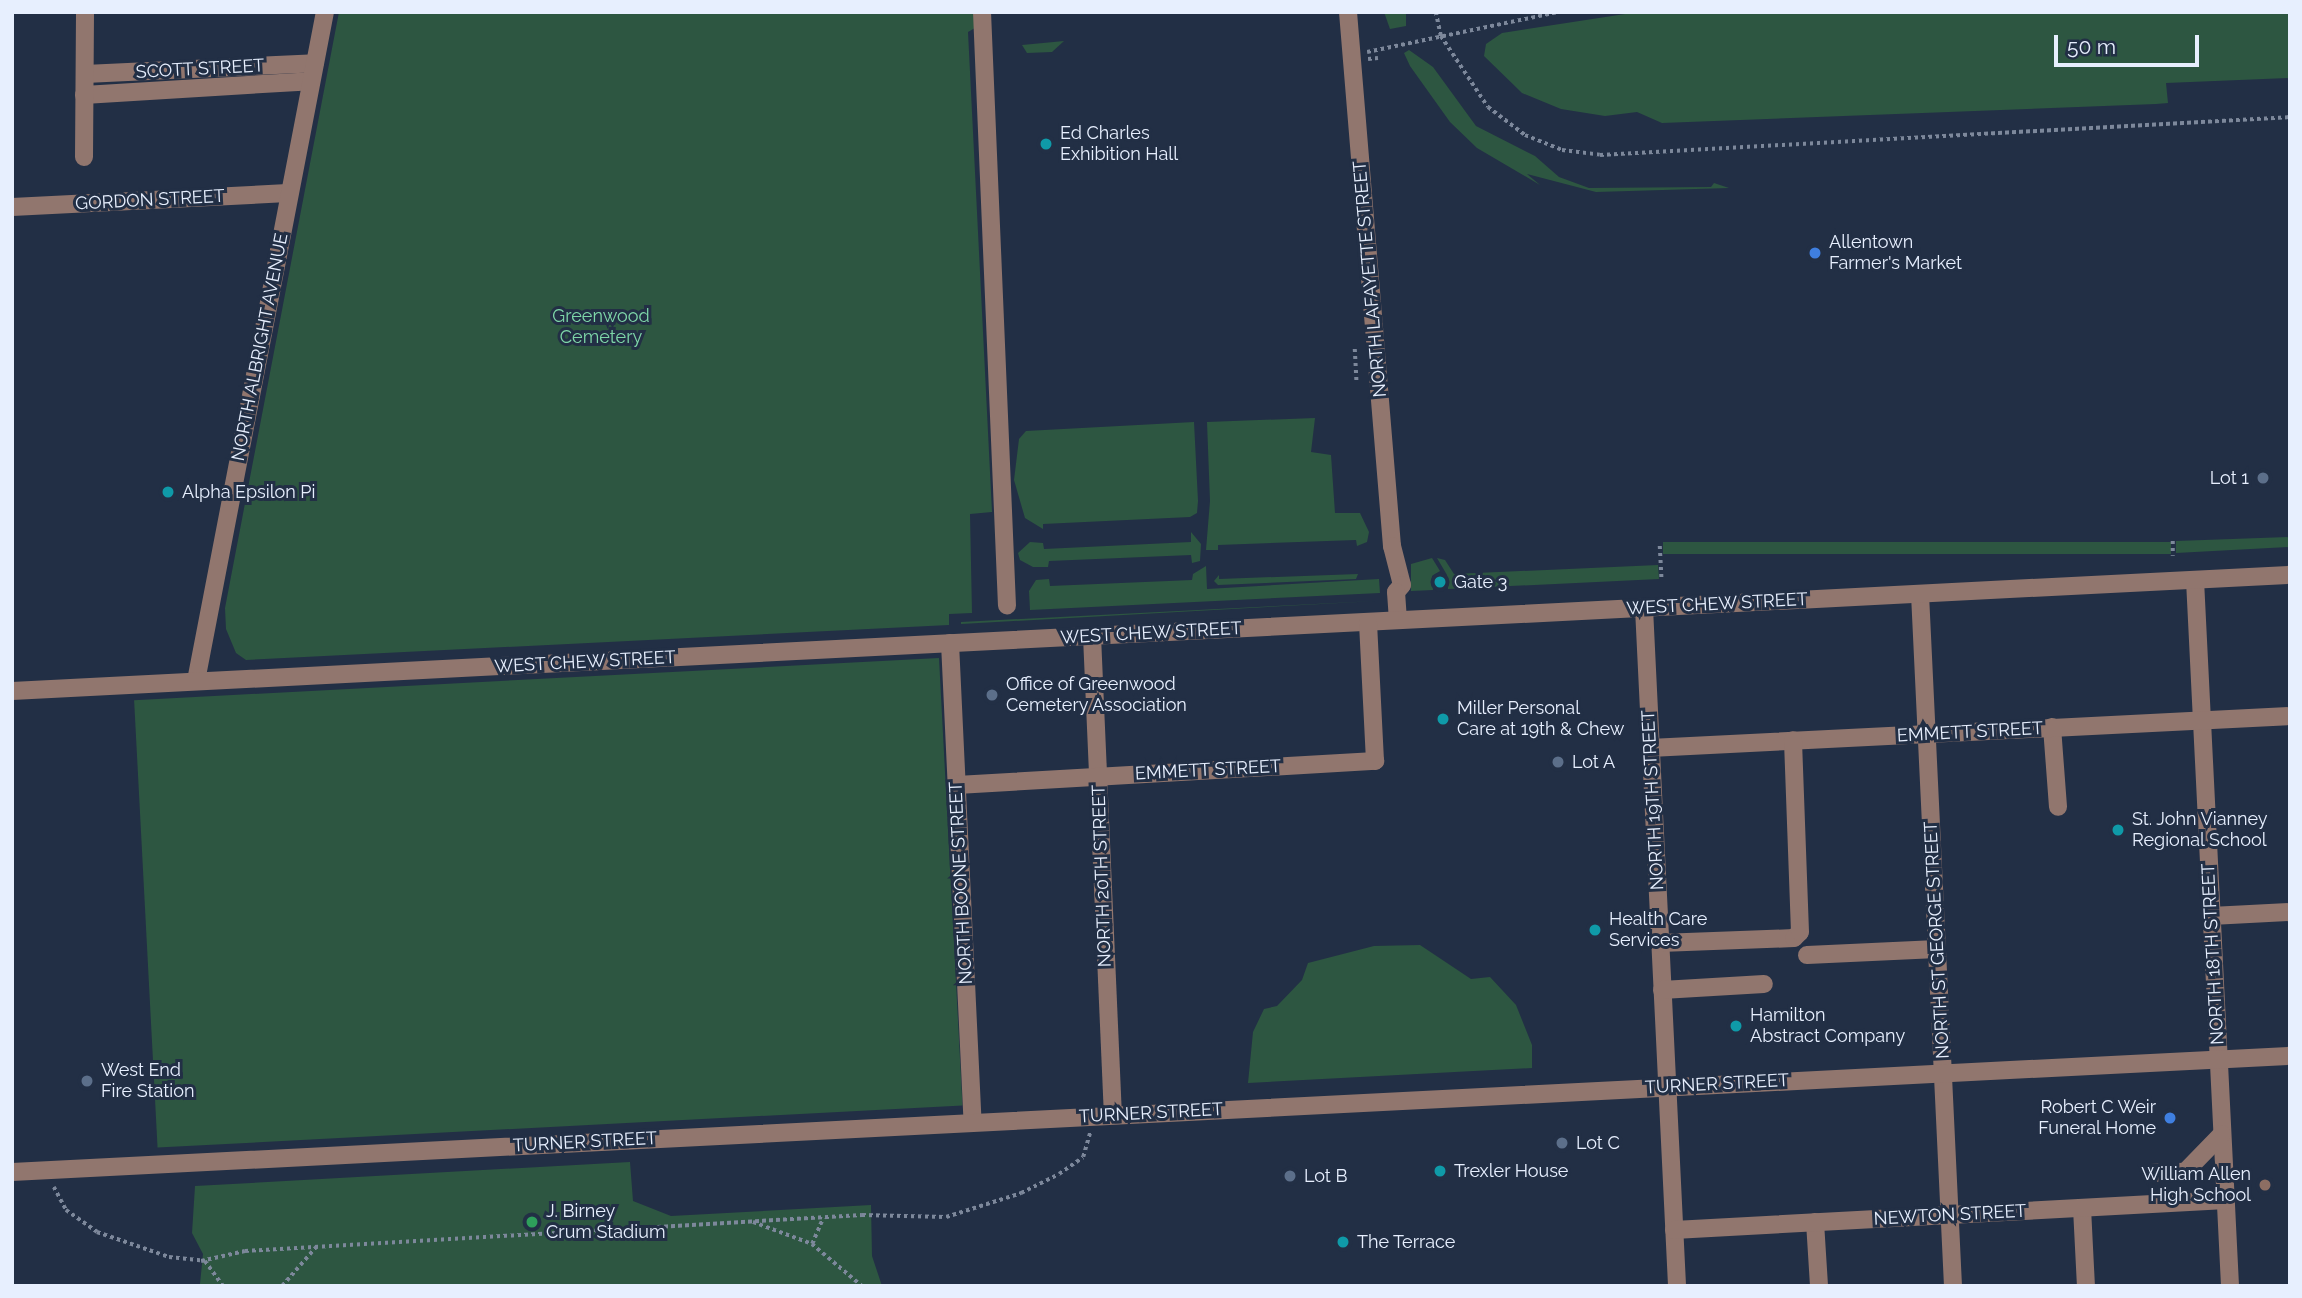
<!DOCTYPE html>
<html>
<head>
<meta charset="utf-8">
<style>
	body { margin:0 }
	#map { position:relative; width:2302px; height:1298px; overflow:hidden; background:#222f45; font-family:Raleway,sans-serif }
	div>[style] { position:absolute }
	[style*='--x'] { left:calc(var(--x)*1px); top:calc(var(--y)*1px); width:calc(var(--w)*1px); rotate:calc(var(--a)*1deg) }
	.green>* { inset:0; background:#2d5641; transform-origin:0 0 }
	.path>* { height:3.5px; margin-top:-1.75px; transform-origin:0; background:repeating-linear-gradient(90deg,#7d889b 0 3.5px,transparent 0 7px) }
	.minor>* { height:18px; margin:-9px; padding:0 9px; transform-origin:9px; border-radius:9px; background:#91766e }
	.dots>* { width:19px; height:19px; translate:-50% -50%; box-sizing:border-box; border:4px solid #222f45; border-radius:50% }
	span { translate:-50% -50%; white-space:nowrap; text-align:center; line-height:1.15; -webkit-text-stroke:6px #222f45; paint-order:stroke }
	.street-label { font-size:18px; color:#e7effe }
	.poi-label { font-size:18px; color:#e7effe }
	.left { translate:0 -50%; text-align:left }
	.right { translate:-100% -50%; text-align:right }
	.park-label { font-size:18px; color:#7ed7a8 }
	.frame { position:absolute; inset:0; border:14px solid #e7effe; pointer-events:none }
	.scale { position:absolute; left:2054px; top:35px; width:145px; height:32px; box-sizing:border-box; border:4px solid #e7effe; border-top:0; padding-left:9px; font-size:21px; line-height:24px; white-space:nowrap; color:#e7effe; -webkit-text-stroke:5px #222f45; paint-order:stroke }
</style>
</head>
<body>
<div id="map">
	<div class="green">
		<div style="clip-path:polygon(339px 12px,975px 12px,975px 28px,968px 32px,992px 512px,970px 514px,972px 613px,949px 614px,949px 625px,246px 660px,236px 653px,226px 629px,225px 608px)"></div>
		<div style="clip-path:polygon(1384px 12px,1406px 12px,1406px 26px,1390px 29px)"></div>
		<div style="clip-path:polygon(1638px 12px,2290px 12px,2290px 78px,2166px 83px,2168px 103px,2156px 104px,1662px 123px,1637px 112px,1605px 116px,1561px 109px,1522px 93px,1484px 56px,1486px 44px,1502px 33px)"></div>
		<div style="clip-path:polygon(1064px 41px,1052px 52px,1027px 53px,1022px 45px)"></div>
		<div style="clip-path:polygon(1409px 50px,1433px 67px,1476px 126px,1535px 156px,1559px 177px,1589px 188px,1711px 187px,1714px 183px,1729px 188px,1596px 192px,1527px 174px,1540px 185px,1477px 148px,1450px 122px,1410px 66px,1404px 53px)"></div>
		<div style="clip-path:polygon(1315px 418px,1311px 452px,1331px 455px,1335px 513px,1360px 513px,1369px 532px,1367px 542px,1357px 546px,1356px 540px,1218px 545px,1218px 550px,1206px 550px,1210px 501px,1207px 422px)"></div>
		<div style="clip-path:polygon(1194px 422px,1198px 501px,1197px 513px,1190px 517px,1043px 524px,1043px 529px,1025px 518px,1014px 480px,1019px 439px,1026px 431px)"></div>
		<div style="clip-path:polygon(1191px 532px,1201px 544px,1200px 561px,1192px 563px,1191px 555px,1049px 561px,1048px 567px,1033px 567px,1020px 560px,1018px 553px,1030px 542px,1043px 543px,1044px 549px,1191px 542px)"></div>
		<div style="clip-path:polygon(2290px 537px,2290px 547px,2176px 553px,2176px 541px)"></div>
		<div style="left:2171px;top:542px;width:12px;height:508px;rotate:90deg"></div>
		<div style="clip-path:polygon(1432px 558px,1440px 571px,1432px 576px,1433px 590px,1411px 591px,1411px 564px)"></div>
		<div style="clip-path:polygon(1437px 558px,1445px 560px,1454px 574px,1658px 565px,1659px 579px,1448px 589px,1447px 575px)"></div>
		<div style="clip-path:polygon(1206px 566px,1207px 589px,1379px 579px,1380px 593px,1030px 610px,1029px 591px,1036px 580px,1049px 579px,1050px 586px,1192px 580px,1193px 574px)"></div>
		<div style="clip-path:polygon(1358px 574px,1356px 579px,1218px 585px,1214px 581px,1219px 575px,1219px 579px)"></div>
		<div style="clip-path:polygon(1376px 601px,961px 624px,961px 622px)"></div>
		<div style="left:939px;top:658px;width:448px;height:806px;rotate:87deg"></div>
		<div style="clip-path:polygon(1420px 945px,1471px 979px,1490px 977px,1516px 1005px,1532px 1045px,1532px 1068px,1248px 1083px,1253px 1032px,1264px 1009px,1277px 1006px,1302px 980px,1308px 963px,1374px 946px)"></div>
		<div style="clip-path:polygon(630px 1162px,633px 1201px,671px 1216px,871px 1205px,872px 1256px,882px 1286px,200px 1284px,203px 1254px,192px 1233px,195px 1186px)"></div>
	</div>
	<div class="path">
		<div style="--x:1436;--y:12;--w:25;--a:78"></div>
		<div style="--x:1441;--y:36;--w:85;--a:56.5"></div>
		<div style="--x:1488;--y:107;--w:46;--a:37.1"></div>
		<div style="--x:1525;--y:135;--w:40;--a:22"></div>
		<div style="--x:1562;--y:150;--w:38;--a:7"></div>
		<div style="--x:1600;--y:155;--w:691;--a:-3.15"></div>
		<div style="--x:1367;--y:52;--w:195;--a:-11.8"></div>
		<div style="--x:1368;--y:59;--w:10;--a:-6"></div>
		<div style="--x:1355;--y:349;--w:35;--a:87"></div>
		<div style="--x:2173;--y:541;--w:15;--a:90"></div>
		<div style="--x:1660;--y:546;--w:35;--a:87"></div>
		<div style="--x:54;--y:1187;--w:26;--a:62"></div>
		<div style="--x:66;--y:1210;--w:38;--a:35"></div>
		<div style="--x:97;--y:1232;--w:76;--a:19.1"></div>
		<div style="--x:169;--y:1257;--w:36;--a:6"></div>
		<div style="--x:205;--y:1261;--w:31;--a:54"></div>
		<div style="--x:753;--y:1222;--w:63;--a:20.4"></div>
		<div style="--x:812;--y:1244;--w:65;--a:40"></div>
		<div style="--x:812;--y:1244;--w:28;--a:-67"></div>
		<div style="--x:201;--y:1261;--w:45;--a:-12.8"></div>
		<div style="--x:245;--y:1251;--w:618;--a:-3.34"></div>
		<div style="--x:862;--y:1215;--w:84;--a:1.4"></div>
		<div style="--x:946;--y:1217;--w:79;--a:-17.7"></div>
		<div style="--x:1021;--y:1193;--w:42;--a:-26.6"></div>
		<div style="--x:1059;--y:1174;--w:29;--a:-35"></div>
		<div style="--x:1083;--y:1157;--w:25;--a:-74"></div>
		<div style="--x:282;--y:1286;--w:52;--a:-48.9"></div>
	</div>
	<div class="minor">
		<div style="--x:982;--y:12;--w:594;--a:87.59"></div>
		<div style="--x:1348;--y:12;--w:536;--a:85.29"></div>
		<div style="--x:1392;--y:546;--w:40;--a:75.6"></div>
		<div style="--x:1402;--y:585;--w:9;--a:131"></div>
		<div style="--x:1396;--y:592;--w:28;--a:86"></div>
		<div style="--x:85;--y:74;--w:230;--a:-2.7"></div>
		<div style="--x:84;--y:95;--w:227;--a:-3.5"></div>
		<div style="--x:84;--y:157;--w:145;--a:-89.6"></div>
		<div style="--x:12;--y:207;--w:276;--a:-2.9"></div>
		<div style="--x:2195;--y:580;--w:707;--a:87.16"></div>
		<div style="--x:1920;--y:594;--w:693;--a:87.27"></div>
		<div style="--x:1644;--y:608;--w:679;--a:87.21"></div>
		<div style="--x:1092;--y:636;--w:479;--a:87.5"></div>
		<div style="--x:950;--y:643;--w:480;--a:87.3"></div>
		<div style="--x:196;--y:681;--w:681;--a:-79.09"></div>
		<div style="--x:12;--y:691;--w:2281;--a:-2.92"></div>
		<div style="--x:2052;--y:727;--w:80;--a:85.7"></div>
		<div style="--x:1650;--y:748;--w:641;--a:-2.86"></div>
		<div style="--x:957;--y:785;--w:419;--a:-3.3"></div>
		<div style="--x:1375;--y:761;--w:139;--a:-92.9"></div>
		<div style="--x:2211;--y:916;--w:79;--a:-2.9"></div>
		<div style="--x:1660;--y:943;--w:134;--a:-2.1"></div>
		<div style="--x:1794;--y:938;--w:8;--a:-45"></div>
		<div style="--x:1800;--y:932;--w:192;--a:-92.1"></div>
		<div style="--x:1807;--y:955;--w:130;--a:-2.6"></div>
		<div style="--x:1662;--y:990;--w:102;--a:-3.4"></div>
		<div style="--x:12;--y:1172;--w:2281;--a:-2.92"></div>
		<div style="--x:2151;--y:1173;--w:34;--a:-2"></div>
		<div style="--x:2185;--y:1172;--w:53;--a:-45.8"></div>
		<div style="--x:2082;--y:1208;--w:78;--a:87.1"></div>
		<div style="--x:1815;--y:1222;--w:64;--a:86.4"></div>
		<div style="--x:1674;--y:1230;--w:553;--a:-3.11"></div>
	</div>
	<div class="dots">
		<div style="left:1046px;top:144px;background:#0f9aa8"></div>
		<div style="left:1815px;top:253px;background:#3f7fe0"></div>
		<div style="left:2263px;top:478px;background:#5c6f8a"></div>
		<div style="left:168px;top:492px;background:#0f9aa8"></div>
		<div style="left:1440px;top:582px;background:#0f9aa8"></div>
		<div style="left:992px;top:695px;background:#5c6f8a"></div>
		<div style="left:1443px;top:719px;background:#0f9aa8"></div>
		<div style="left:1558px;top:762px;background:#5c6f8a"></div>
		<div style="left:2118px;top:830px;background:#0f9aa8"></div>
		<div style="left:1595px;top:930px;background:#0f9aa8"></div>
		<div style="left:1736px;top:1026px;background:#0f9aa8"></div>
		<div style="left:87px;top:1081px;background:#5c6f8a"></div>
		<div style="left:2170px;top:1118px;background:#3f7fe0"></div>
		<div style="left:1562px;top:1143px;background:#5c6f8a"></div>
		<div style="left:1440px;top:1171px;background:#0f9aa8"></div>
		<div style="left:1290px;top:1176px;background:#5c6f8a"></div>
		<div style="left:2265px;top:1185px;background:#8d6e63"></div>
		<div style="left:532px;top:1222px;background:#2e9e5b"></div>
		<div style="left:1343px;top:1242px;background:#0f9aa8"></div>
	</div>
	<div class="street-label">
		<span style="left:200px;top:69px;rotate:-3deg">SCOTT STREET</span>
		<span style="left:150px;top:200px;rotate:-3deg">GORDON STREET</span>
		<span style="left:1370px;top:279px;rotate:-95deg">NORTH LAFAYETTE STREET</span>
		<span style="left:260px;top:347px;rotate:-79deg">NORTH ALBRIGHT AVENUE</span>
		<span style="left:1717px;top:604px;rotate:-3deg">WEST CHEW STREET</span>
		<span style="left:1151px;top:633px;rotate:-3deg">WEST CHEW STREET</span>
		<span style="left:585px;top:662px;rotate:-3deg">WEST CHEW STREET</span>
		<span style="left:1970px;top:732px;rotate:-3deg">EMMETT STREET</span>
		<span style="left:1208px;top:770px;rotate:-3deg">EMMETT STREET</span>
		<span style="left:1653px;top:800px;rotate:-93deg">NORTH 19TH STREET</span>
		<span style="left:1102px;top:876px;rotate:-92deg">NORTH 20TH STREET</span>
		<span style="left:961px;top:883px;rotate:-93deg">NORTH BOONE STREET</span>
		<span style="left:1937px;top:940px;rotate:-93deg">NORTH ST GEORGE STREET</span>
		<span style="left:2213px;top:954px;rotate:-93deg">NORTH 18TH STREET</span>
		<span style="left:1717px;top:1084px;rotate:-3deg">TURNER STREET</span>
		<span style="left:1151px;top:1113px;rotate:-3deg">TURNER STREET</span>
		<span style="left:585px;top:1142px;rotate:-3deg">TURNER STREET</span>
		<span style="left:1950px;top:1215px;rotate:-3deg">NEWTON STREET</span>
	</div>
	<div class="poi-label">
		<span class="left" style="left:1060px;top:144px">Ed Charles<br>Exhibition Hall</span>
		<span class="left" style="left:1829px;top:253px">Allentown<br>Farmer's Market</span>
		<span class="right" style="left:2249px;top:478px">Lot 1</span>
		<span class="left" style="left:182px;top:492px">Alpha Epsilon Pi</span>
		<span class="left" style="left:1454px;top:582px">Gate 3</span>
		<span class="left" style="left:1006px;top:695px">Office of Greenwood<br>Cemetery Association</span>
		<span class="left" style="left:1457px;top:719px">Miller Personal<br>Care at 19th &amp; Chew</span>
		<span class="left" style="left:1572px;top:762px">Lot A</span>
		<span class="left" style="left:2132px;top:830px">St. John Vianney<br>Regional School</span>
		<span class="left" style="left:1609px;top:930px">Health Care<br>Services</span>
		<span class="left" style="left:1750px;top:1026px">Hamilton<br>Abstract Company</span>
		<span class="left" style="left:101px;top:1081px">West End<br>Fire Station</span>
		<span class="right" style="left:2156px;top:1118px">Robert C Weir<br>Funeral Home</span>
		<span class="left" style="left:1576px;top:1143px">Lot C</span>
		<span class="left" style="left:1454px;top:1171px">Trexler House</span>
		<span class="right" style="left:2251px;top:1185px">William Allen<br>High School</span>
		<span class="left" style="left:1304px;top:1176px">Lot B</span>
		<span class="left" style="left:546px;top:1222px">J. Birney<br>Crum Stadium</span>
		<span class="left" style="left:1357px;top:1242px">The Terrace</span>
	</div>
	<div class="park-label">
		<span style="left:601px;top:327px">Greenwood<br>Cemetery</span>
	</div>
	<div class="frame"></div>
	<div class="scale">50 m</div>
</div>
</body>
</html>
